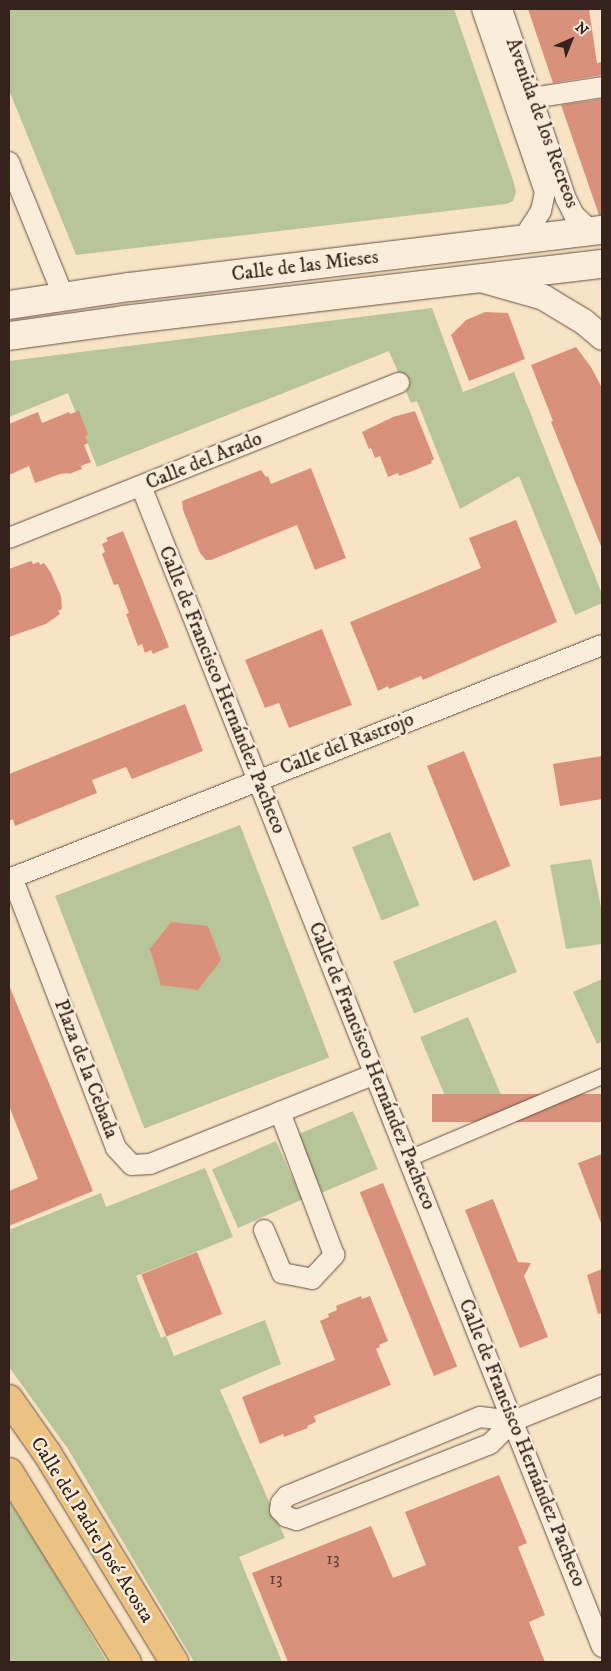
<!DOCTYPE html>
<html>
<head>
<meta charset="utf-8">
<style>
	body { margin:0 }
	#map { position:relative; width:611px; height:1671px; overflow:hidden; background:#f8e3c5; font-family:"IM FELL DW Pica",serif }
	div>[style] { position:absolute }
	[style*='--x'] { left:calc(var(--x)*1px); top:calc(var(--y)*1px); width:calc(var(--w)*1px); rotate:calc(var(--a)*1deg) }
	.green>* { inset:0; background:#b8c599; transform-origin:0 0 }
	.building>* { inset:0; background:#d9917c; transform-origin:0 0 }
	.roads { filter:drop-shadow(0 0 1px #665245) drop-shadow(0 0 1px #665245) }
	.pedestrian>* { height:15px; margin:-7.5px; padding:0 7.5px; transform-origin:7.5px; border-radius:7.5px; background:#faedd9 }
	.minor>* { height:20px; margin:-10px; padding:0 10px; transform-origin:10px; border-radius:10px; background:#faedd9 }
	.tertiary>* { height:25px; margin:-12.5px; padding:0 12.5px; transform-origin:12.5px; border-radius:12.5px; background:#faedd9 }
	.secondary>* { height:28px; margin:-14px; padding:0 14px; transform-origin:14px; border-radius:14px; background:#faedd9 }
	.trunk>* { height:28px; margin:-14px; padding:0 14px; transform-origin:14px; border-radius:14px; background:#ecc282 }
	span { translate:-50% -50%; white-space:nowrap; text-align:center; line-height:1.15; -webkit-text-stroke:5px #faedd9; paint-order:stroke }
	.number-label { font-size:18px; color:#5e3e32 }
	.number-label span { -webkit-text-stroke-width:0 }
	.street-label { font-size:20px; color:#35221a }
	.frame { position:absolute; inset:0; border:10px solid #35221a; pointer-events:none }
	.north { position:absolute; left:546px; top:15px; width:50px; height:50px; -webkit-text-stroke:4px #faedd9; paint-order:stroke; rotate:44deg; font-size:14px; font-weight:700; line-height:20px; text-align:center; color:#35221a }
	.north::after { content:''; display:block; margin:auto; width:18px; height:22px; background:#35221a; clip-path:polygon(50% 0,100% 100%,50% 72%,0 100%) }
</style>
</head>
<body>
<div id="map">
	<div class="green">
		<div style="clip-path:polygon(9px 9px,454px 9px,513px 180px,516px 192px,513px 201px,506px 204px,76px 255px,9px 90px)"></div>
		<div style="clip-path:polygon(432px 308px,463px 392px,514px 372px,602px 594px,602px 603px,575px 615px,519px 476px,460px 509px,417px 401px,411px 403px,389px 351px,97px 467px,68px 393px,9px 417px,9px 361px)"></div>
		<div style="left:240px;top:825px;width:249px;height:198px;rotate:69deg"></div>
		<div style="left:390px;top:832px;width:79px;height:41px;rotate:68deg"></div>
		<div style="clip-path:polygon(591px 859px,602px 912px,602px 944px,566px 949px,550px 865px)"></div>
		<div style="left:496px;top:920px;width:56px;height:111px;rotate:68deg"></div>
		<div style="clip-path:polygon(602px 979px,602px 1041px,597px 1044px,573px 992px)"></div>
		<div style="left:468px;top:1017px;width:85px;height:52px;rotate:67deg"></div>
		<div style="left:353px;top:1111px;width:63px;height:60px;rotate:67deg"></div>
		<div style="left:276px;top:1141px;width:64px;height:70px;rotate:66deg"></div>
		<div style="clip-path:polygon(205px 1168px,233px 1237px,136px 1276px,161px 1338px,166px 1336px,174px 1356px,265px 1320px,281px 1364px,220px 1390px,285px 1538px,239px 1557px,282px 1662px,194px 1662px,68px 1449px,9px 1367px,9px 1230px,101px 1193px,106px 1207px)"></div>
		<div style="clip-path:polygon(9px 1501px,47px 1561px,107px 1662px,9px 1662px)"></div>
	</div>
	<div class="building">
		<div style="clip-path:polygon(528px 9px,589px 9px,597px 63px,602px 62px,602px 75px,553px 83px)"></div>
		<div style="clip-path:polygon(602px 99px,602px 215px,599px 215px,561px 105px)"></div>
		<div style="clip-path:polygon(485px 312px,508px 313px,525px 359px,469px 381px,451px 335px,466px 320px)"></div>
		<div style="clip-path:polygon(576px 347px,591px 367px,602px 388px,601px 546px,551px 422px,553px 421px,531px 365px)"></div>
		<div style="clip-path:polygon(79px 411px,88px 434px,85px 436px,88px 443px,84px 445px,91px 462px,81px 466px,82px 469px,69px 474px,68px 473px,60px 474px,35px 483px,29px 466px,9px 475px,9px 424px,38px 412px,42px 423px,69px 412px,70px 414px)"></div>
		<div style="clip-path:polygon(415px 411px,434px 459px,431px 461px,432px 463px,413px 471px,399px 476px,398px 473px,388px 477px,380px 456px,375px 458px,371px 448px,369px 449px,362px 432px,393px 417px)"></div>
		<div style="clip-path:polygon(311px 468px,346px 558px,315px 570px,297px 525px,211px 560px,206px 560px,200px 553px,183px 510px,182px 501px,261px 470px,266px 477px,268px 476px,271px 484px)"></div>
		<div style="clip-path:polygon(516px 520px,557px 622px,423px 680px,421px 676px,389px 689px,388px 686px,378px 691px,350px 622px,481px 568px,469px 538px)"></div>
		<div style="clip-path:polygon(123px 531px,169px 647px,153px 654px,151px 650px,145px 653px,142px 644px,138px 646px,126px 614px,129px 613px,118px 584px,114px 585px,102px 554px,105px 552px,102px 544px,108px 541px,106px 538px)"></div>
		<div style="clip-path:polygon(31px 561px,33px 564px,39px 562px,40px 565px,44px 563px,51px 573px,61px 596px,62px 609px,58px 611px,60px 614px,46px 624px,9px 637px,9px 569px)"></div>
		<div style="clip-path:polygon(322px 629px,352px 705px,289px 728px,279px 703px,265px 708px,245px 660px)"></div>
		<div style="clip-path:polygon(185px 704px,203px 751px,132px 779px,126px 767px,92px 780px,97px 793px,15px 826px,13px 819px,9px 821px,9px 774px)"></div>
		<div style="left:464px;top:751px;width:124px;height:40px;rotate:68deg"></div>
		<div style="clip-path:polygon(602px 756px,602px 799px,560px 806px,553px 764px)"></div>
		<div style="clip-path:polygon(171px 922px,208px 926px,221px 960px,198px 990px,161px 985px,150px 949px)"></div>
		<div style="clip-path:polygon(9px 985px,93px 1191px,9px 1226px,9px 1191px,38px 1179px,9px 1106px)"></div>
		<div style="left:602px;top:1094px;width:28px;height:170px;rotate:90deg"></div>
		<div style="clip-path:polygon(602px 1154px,602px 1223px,601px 1223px,578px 1163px)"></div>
		<div style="left:383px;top:1183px;width:198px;height:25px;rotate:68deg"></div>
		<div style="clip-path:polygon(493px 1199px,518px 1262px,531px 1263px,524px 1276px,548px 1337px,520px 1348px,465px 1210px)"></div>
		<div style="left:197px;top:1252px;width:67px;height:60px;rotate:68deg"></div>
		<div style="clip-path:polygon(602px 1269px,602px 1313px,598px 1314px,587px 1275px)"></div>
		<div style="clip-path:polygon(361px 1296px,362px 1299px,370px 1296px,388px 1341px,379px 1345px,380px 1347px,376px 1349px,391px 1385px,314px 1416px,316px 1422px,307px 1426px,308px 1428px,284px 1437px,283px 1434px,260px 1444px,242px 1397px,335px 1360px,320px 1321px,329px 1317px,328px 1314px,337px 1310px,336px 1306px)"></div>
		<div style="clip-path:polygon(499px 1475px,527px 1543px,518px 1547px,545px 1615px,529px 1622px,545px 1662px,288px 1662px,252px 1573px,371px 1526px,393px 1578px,426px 1565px,405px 1512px)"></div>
	</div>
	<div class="roads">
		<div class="pedestrian">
			<div style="--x:418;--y:1154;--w:200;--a:-23"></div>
		</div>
		<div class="minor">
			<div style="--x:482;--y:9;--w:194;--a:71"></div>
			<div style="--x:545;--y:192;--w:19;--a:102"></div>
			<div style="--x:541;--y:211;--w:35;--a:123"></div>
			<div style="--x:502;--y:9;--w:200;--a:71.4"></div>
			<div style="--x:566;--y:199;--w:18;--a:63"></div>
			<div style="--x:574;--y:215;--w:24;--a:42"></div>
			<div style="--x:532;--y:98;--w:71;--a:-8.9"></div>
			<div style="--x:9;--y:162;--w:144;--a:67.9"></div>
			<div style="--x:141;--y:486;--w:1249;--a:68.34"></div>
			<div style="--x:9;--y:538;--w:420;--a:-21.7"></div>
			<div style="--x:12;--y:877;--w:290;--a:69"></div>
			<div style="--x:116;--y:1148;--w:23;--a:47"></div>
			<div style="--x:132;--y:1165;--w:18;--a:-3"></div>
			<div style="--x:150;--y:1164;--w:242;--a:-21.8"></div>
			<div style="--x:9;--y:879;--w:637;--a:-21.53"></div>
			<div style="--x:264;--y:1230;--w:47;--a:67.3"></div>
			<div style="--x:282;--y:1273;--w:31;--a:11"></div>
			<div style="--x:312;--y:1279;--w:33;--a:-47"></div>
			<div style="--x:334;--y:1255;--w:153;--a:-110.7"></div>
			<div style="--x:513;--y:1421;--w:33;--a:-173"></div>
			<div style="--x:480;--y:1417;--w:209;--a:157.7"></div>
			<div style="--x:287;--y:1496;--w:9;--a:131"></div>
			<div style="--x:281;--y:1503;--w:7;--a:98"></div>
			<div style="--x:280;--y:1510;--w:10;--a:45"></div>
			<div style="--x:287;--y:1517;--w:10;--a:17"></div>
			<div style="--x:297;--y:1520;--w:207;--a:-21.5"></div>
			<div style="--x:490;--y:1444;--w:33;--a:-45"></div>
			<div style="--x:513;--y:1421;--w:96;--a:-22"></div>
		</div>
		<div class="tertiary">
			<div style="--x:480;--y:279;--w:66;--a:15.9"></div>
			<div style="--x:543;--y:297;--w:47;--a:31"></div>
			<div style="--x:583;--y:321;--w:25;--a:40"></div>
		</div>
		<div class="secondary">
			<div style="--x:9;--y:305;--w:122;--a:-8.5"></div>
			<div style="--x:130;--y:287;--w:475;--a:-6.9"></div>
			<div style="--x:9;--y:336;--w:116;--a:-7.9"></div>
			<div style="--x:124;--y:320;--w:481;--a:-6.7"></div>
		</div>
		<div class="trunk">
			<div style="--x:9;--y:1399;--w:66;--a:54.9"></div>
			<div style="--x:47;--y:1453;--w:245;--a:58.7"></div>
			<div style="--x:9;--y:1472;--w:224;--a:58.2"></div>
		</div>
	</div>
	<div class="number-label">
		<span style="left:333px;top:1559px">13</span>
		<span style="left:276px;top:1579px">13</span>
	</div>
	<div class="street-label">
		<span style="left:542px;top:123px;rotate:70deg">Avenida de los Recreos</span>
		<span style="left:305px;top:266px;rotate:-7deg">Calle de las Mieses</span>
		<span style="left:204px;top:461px;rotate:-22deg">Calle del Arado</span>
		<span style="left:222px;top:690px;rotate:68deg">Calle de Francisco Hernández Pacheco</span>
		<span style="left:347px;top:744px;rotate:-21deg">Calle del Rastrojo</span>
		<span style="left:372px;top:1066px;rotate:68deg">Calle de Francisco Hernández Pacheco</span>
		<span style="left:86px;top:1069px;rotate:69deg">Plaza de la Cebada</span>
		<span style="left:522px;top:1443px;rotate:68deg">Calle de Francisco Hernández Pacheco</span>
		<span style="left:92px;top:1530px;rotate:58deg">Calle del Padre José Acosta</span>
	</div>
	<div class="frame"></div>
	<div class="north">N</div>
</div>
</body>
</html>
